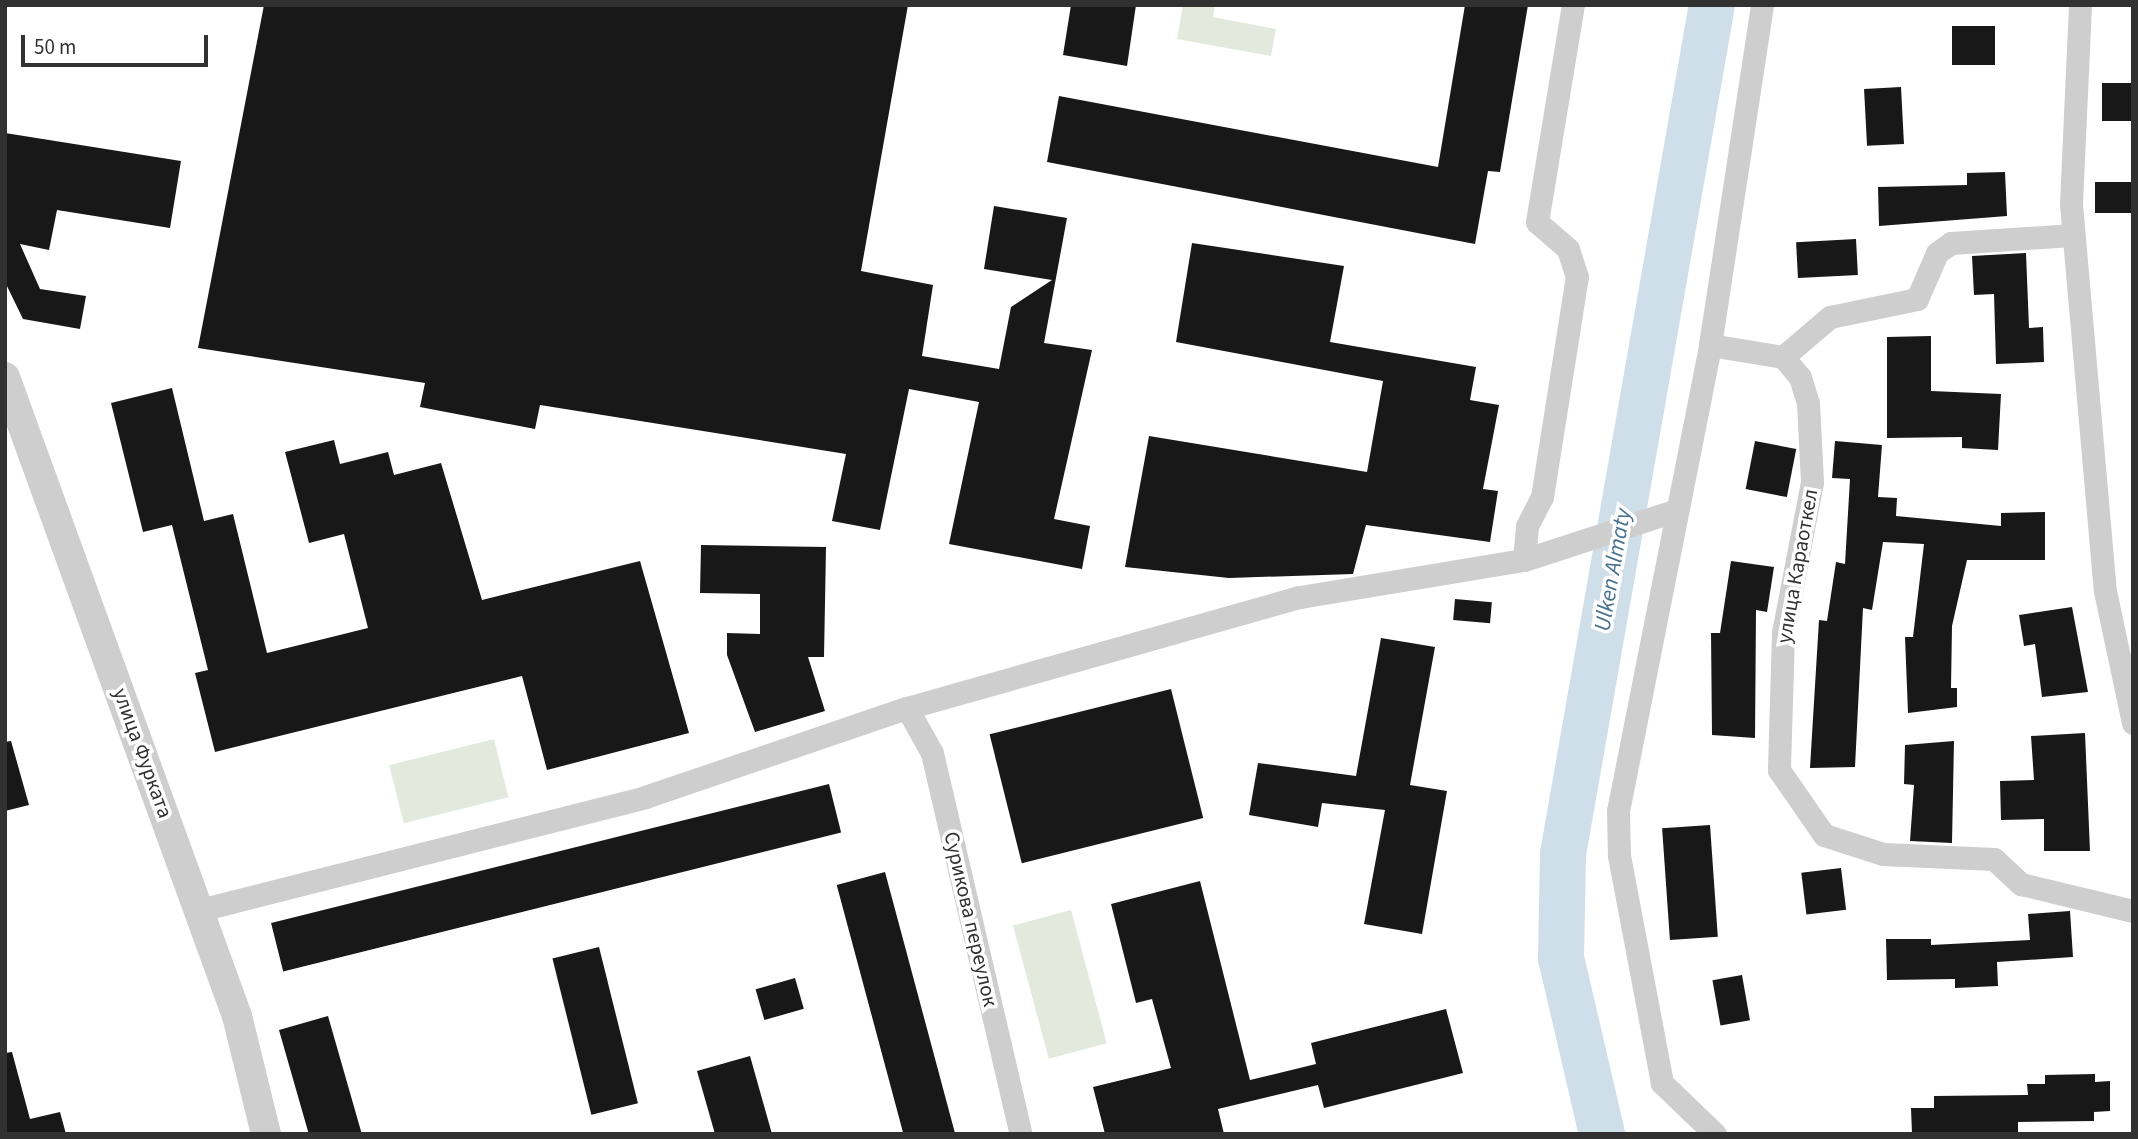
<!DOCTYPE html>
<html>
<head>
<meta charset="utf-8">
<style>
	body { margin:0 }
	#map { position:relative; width:2138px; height:1139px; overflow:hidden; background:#fff; font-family:"Source Sans 3",sans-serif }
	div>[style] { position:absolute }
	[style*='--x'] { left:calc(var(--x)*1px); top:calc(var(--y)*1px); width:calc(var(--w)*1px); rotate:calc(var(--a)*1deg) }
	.green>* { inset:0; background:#e4e9de; transform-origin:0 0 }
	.river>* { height:46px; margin:-23px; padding:0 23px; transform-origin:23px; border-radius:23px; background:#cfdfea }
	.building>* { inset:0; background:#181818; transform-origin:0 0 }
	.minor>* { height:23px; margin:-11.5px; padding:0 11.5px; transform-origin:11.5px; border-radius:11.5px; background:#cecece }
	.tertiary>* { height:30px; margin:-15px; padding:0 15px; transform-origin:15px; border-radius:15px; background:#cecece }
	span { translate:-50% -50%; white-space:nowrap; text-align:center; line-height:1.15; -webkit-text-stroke:7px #fff; paint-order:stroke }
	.street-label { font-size:21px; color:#313131 }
	.water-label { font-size:23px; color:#46708c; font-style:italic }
	.frame { position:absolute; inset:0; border:7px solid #313131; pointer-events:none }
	.scale { position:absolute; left:21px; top:35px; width:187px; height:32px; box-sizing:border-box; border:4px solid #313131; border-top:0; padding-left:9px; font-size:21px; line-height:24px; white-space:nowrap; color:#313131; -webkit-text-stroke:5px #fff; paint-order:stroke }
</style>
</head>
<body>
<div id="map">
	<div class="green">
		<div style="clip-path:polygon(1183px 5px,1215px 5px,1213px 17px,1276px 29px,1271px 56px,1177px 39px)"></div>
		<div style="left:494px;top:739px;width:60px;height:108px;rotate:76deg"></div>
		<div style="left:1071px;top:910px;width:138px;height:60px;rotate:75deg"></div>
	</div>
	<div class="river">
		<div style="--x:1602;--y:1134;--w:181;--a:-103.1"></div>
		<div style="--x:1561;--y:958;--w:104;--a:-88.9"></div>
		<div style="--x:1563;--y:854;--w:862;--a:-80.05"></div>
	</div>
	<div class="building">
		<div style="clip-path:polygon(264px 5px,908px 5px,861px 271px,933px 285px,922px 356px,999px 369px,1011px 307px,1052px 280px,984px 269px,994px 206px,1067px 218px,1044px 343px,1092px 350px,1054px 519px,1090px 526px,1082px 569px,949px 544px,979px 402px,909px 389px,880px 530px,832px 521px,846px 454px,540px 405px,535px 429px,420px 407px,425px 383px,198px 348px)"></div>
		<div style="clip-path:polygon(1071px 5px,1136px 5px,1127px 66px,1063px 55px)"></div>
		<div style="clip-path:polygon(1465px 5px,1528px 5px,1500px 172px,1488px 171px,1475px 244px,1047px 162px,1059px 96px,1438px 167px)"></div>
		<div style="left:1952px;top:26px;width:43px;height:39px"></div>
		<div style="left:2133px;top:83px;width:38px;height:31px;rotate:90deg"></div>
		<div style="left:1901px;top:87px;width:57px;height:37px;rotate:87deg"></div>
		<div style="clip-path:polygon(5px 133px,181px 161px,170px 228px,57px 210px,49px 250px,20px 244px,40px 289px,86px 296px,80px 329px,23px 319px,5px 282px)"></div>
		<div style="clip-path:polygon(2005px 172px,2007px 216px,1879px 226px,1878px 187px,1967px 185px,1967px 173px)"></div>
		<div style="left:2133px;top:182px;width:31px;height:38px;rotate:90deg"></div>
		<div style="left:1856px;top:239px;width:36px;height:60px;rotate:87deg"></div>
		<div style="clip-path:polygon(1192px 243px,1344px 266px,1330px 342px,1476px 367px,1470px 400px,1499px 405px,1483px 489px,1498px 491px,1490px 542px,1366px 525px,1353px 574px,1229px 578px,1125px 567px,1149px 436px,1367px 472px,1383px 381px,1176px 342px)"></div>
		<div style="clip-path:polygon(2026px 253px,2029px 328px,2043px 327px,2044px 362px,1996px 364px,1994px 294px,1974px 295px,1972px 256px)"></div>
		<div style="clip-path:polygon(1931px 336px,1931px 391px,2001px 394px,1998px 450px,1962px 448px,1962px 437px,1887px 438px,1887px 337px)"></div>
		<div style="clip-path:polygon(172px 388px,204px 521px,233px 514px,267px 653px,368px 628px,344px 534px,309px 543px,285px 452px,334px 440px,340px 464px,388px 452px,394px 475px,441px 463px,482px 600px,640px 561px,689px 733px,547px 770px,522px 676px,215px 752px,195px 673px,208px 670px,172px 525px,143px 532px,111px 403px)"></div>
		<div style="left:1755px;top:441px;width:42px;height:49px;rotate:11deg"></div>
		<div style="clip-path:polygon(1835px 441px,1882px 445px,1878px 497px,1897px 498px,1896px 516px,2001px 526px,2001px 513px,2045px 512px,2045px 560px,1967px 560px,1952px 626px,1951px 688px,1957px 688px,1957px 707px,1908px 713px,1905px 637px,1913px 637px,1924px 544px,1883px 542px,1872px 610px,1863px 608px,1855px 767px,1810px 768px,1819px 620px,1827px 621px,1836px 562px,1845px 564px,1850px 479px,1832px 478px)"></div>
		<div style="clip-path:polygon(701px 545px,826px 547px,824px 657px,808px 657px,825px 711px,755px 732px,727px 655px,727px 633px,760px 634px,760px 594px,700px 593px)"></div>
		<div style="clip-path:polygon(1731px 561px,1774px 567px,1767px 612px,1756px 610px,1755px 738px,1712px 735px,1711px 633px,1720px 633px)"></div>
		<div style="left:1455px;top:599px;width:37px;height:21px;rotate:5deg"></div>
		<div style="clip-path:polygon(2072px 607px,2088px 692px,2042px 697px,2035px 644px,2024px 646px,2019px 615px)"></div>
		<div style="clip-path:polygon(1381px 638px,1435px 647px,1410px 785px,1447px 791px,1422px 934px,1364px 924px,1385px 810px,1322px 803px,1318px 827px,1249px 815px,1258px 763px,1356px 776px)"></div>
		<div style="left:1171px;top:689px;width:133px;height:187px;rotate:76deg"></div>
		<div style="clip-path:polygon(2085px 733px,2090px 851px,2044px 851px,2044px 819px,2001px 820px,2000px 781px,2034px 780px,2031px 736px)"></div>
		<div style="clip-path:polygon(11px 741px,29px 805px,5px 811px,5px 742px)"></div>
		<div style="clip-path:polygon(1954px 741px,1952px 843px,1910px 841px,1914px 785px,1904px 784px,1905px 745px)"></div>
		<div style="left:829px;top:784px;width:50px;height:575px;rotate:76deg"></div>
		<div style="left:1710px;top:825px;width:112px;height:48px;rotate:86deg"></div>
		<div style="left:1841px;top:868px;width:42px;height:40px;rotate:83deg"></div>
		<div style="left:885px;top:872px;width:271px;height:50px;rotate:75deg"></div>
		<div style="clip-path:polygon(1200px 881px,1250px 1080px,1316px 1064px,1311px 1043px,1446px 1009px,1463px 1073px,1324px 1108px,1318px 1085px,1218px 1109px,1224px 1134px,1105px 1134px,1093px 1087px,1171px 1068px,1152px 999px,1136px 1003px,1111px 904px)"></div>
		<div style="clip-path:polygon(2070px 911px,2073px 957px,1997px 962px,1998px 986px,1955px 988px,1955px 979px,1887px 980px,1886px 939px,1931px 939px,1931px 945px,2030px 940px,2028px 914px)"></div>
		<div style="left:599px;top:947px;width:161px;height:48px;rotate:76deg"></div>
		<div style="left:1742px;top:975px;width:46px;height:30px;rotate:80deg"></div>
		<div style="left:795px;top:978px;width:32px;height:41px;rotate:74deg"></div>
		<div style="left:328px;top:1016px;width:123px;height:51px;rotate:74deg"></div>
		<div style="clip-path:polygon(12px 1052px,30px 1119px,60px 1112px,66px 1134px,5px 1134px,5px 1053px)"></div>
		<div style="clip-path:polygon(750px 1056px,772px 1134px,715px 1134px,697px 1071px)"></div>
		<div style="clip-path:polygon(2095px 1074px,2095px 1082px,2110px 1081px,2110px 1111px,2094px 1112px,2094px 1121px,2018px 1122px,2018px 1134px,1912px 1134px,1911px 1108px,1934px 1108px,1934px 1096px,2028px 1095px,2027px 1084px,2045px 1084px,2045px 1075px)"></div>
	</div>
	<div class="minor">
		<div style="--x:2080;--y:5;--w:199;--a:92.6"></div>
		<div style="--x:2071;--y:204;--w:388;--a:85"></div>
		<div style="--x:2105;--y:591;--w:135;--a:78"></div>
		<div style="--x:1710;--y:345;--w:74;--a:9.3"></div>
		<div style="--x:1783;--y:357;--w:26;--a:50"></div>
		<div style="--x:1800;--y:377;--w:27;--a:73"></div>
		<div style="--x:1808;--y:403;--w:79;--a:87.1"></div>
		<div style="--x:1812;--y:482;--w:154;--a:100.9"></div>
		<div style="--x:1783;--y:633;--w:137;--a:91.7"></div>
		<div style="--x:1779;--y:770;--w:79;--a:55.3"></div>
		<div style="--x:1824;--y:835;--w:62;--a:17.9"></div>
		<div style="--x:1883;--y:854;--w:111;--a:2.6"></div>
		<div style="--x:1994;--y:859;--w:37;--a:43"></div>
		<div style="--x:2021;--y:884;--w:115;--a:13.6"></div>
		<div style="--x:1783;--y:357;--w:62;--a:-40.4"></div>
		<div style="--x:1830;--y:317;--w:89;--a:-11.7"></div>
		<div style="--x:1917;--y:299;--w:50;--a:-66.5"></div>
		<div style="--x:1937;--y:253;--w:17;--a:-36"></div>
		<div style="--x:1951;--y:243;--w:122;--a:-3.8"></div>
		<div style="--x:1524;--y:560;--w:34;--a:-85"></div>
		<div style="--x:1527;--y:526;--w:33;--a:-63"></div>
		<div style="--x:1542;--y:497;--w:223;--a:-81"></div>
		<div style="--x:1577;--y:277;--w:29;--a:-108"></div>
		<div style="--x:1568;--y:249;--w:41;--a:-138.9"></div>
		<div style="--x:1537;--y:222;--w:220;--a:-80.6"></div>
		<div style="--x:907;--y:708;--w:51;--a:60.9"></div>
		<div style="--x:932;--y:753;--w:391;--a:76.9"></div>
		<div style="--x:200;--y:910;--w:459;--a:-14.2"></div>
		<div style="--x:645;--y:797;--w:277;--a:-18.8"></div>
		<div style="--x:907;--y:708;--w:408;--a:-15.8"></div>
		<div style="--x:1300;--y:597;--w:227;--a:-9.4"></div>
		<div style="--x:1524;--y:560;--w:161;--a:-18.1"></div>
		<div style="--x:1715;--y:1134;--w:74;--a:-136.1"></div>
		<div style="--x:1662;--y:1083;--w:232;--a:-100.7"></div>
		<div style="--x:1619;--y:855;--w:44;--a:-91.3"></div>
		<div style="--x:1618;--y:811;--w:475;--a:-78.8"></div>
		<div style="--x:1710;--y:345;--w:344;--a:-81.3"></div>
	</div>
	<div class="tertiary">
		<div style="--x:5;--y:377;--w:680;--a:70.05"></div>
		<div style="--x:237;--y:1016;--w:122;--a:76.2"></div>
	</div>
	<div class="street-label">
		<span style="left:1797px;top:566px;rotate:-80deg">улица Караоткел</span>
		<span style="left:143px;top:753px;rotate:70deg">улица Фурката</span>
		<span style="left:971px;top:919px;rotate:77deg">Сурикова переулок</span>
	</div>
	<div class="water-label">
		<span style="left:1613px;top:570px;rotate:-80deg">Ulken Almaty</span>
	</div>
	<div class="frame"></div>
	<div class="scale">50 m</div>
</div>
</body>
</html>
